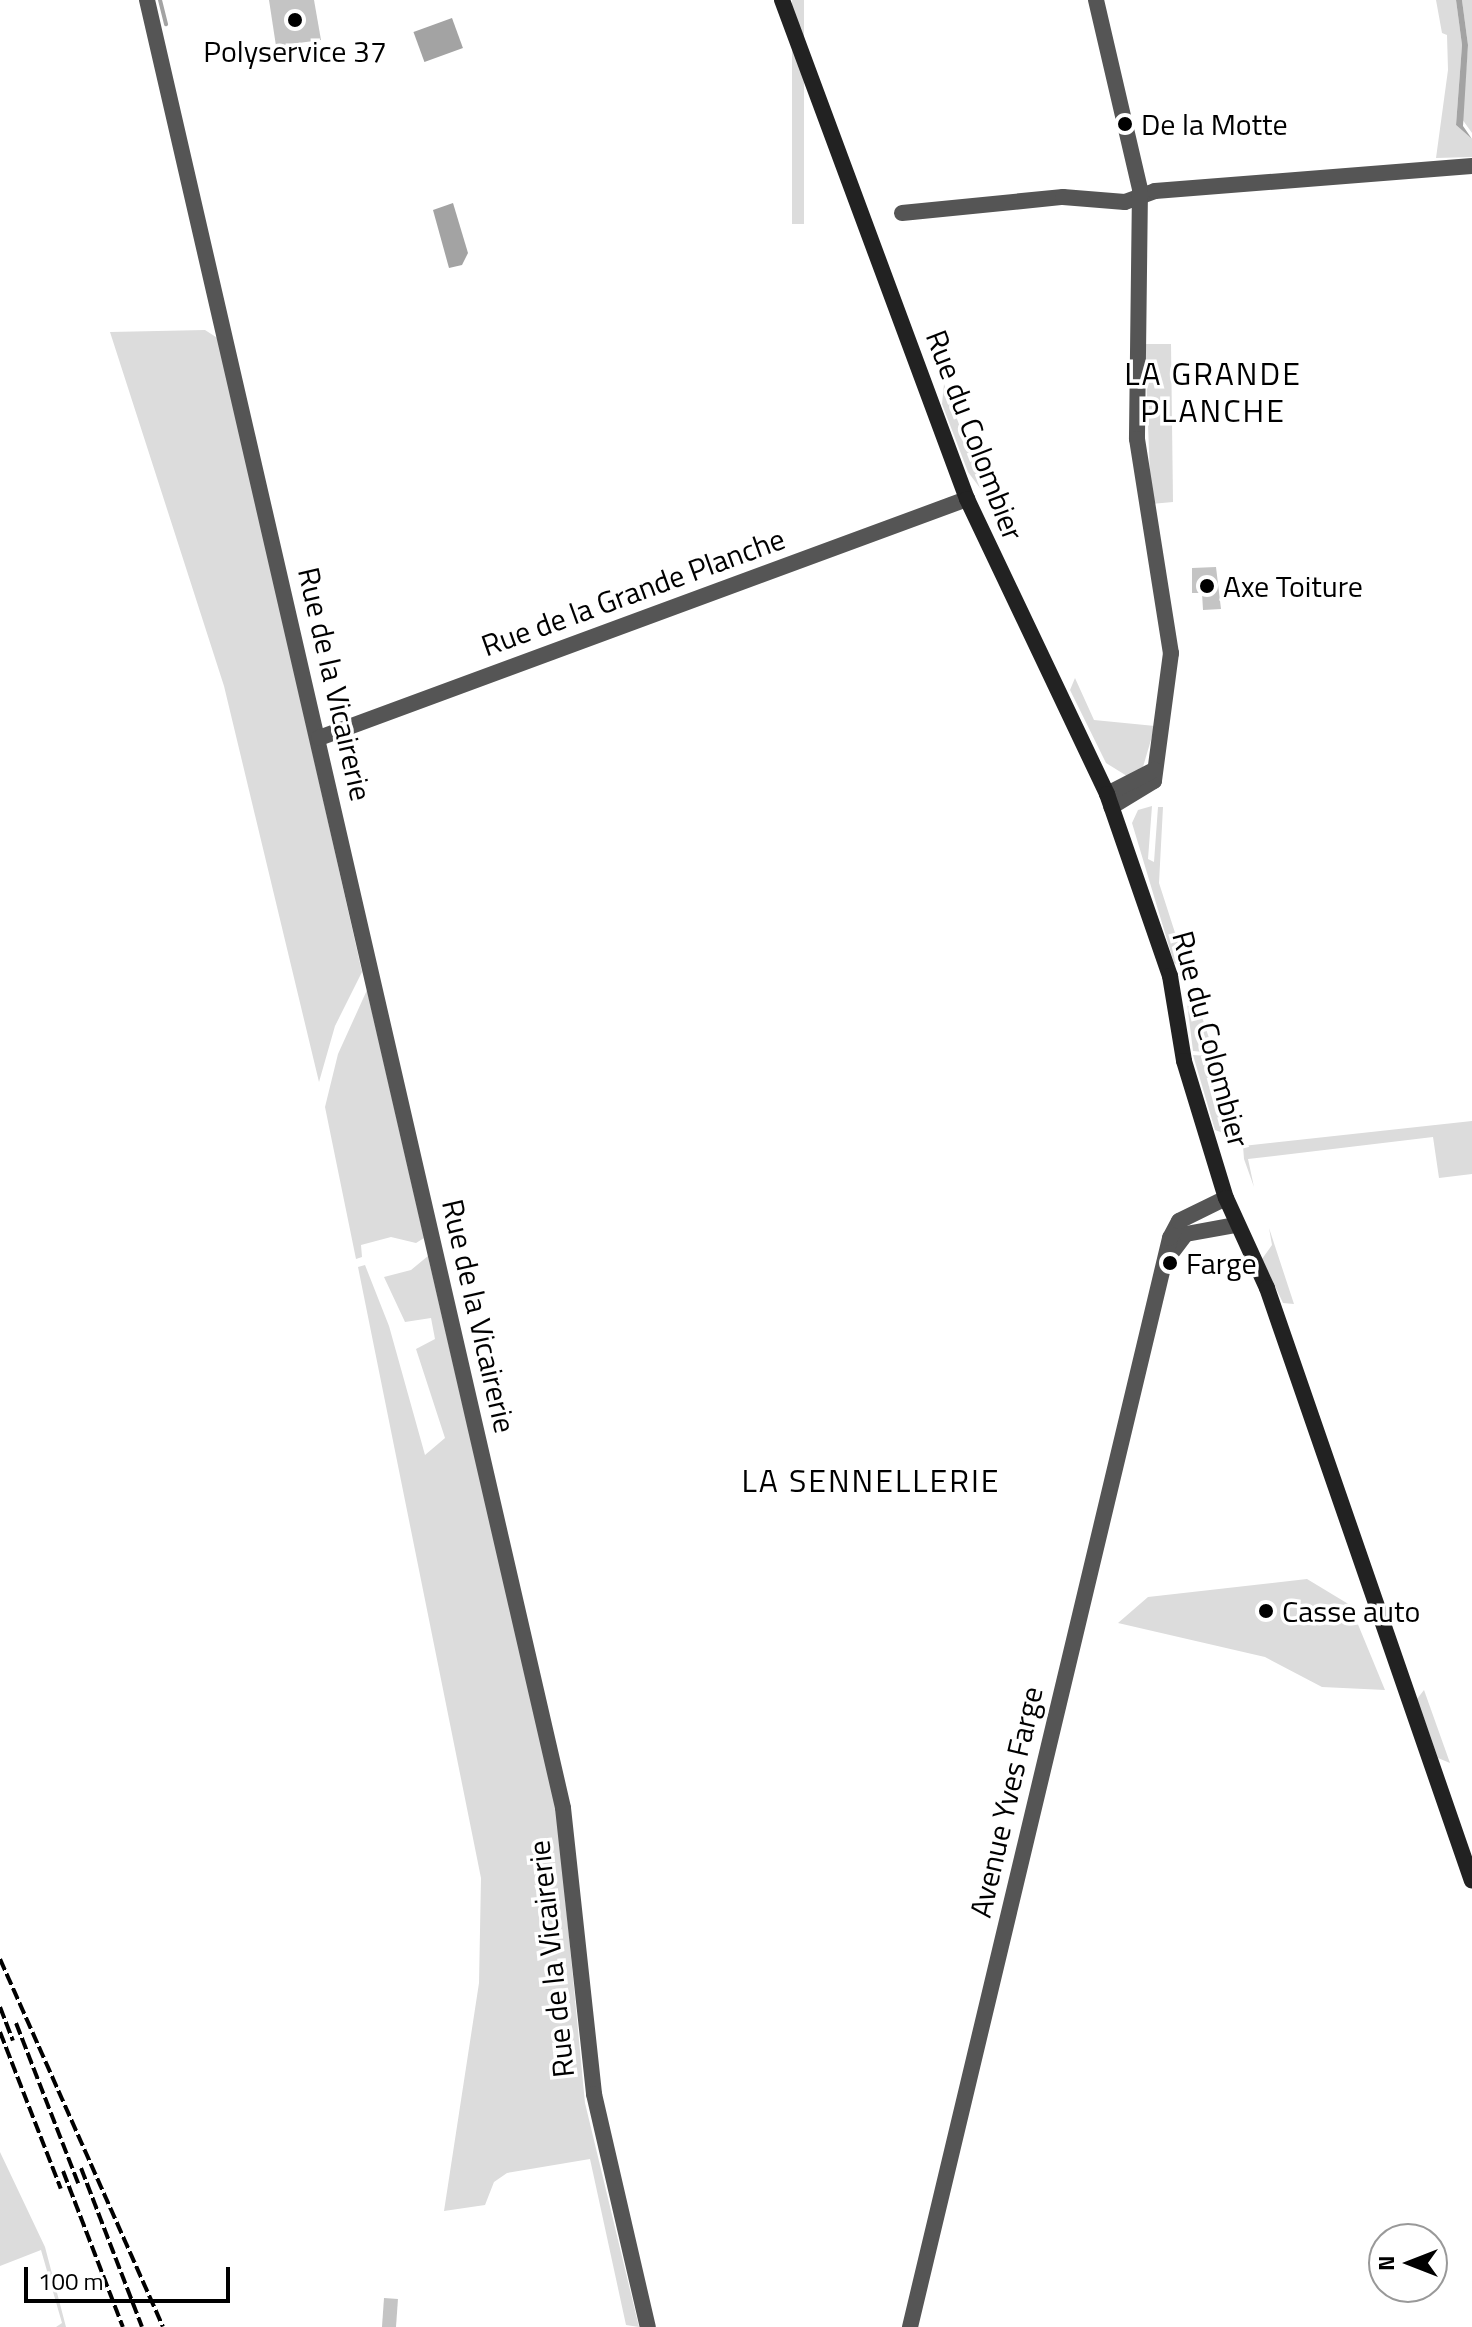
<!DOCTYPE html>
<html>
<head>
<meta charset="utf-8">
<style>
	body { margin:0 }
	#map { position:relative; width:1472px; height:2327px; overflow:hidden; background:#fff; font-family:"Titillium Web",sans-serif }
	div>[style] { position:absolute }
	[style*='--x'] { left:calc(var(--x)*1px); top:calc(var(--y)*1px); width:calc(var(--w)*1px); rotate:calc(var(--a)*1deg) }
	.green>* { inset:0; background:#dcdcdc; transform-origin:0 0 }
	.water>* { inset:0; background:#a3a3a3; transform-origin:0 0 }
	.stream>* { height:4px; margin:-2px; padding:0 2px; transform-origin:2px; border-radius:2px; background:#a3a3a3 }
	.building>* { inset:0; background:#c4c4c4; transform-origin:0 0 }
	.minor>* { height:16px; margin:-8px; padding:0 8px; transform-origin:8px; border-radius:8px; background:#555 }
	.tertiary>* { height:16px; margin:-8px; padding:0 8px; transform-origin:8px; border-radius:8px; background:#555 }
	.secondary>* { height:16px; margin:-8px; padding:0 8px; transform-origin:8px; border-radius:8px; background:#222 }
	.rail>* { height:4px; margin-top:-2px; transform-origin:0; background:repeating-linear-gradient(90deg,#000 0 12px,transparent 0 16px) }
	.dots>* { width:22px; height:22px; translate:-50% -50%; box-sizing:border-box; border:4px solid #fff; border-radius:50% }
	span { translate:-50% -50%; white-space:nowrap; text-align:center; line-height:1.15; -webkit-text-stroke:7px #fff; paint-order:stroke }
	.poi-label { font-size:30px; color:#000 }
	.left { translate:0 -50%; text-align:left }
	.street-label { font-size:30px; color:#000 }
	.neighbourhood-label { font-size:32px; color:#000; letter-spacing:2px }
	.north { position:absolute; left:1368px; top:2223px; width:80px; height:80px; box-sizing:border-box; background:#fff; border:2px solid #999; border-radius:50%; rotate:270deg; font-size:22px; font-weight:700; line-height:32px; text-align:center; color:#000 }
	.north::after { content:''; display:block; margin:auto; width:28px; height:36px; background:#000; clip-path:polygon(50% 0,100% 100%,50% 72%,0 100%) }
	.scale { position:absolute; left:24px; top:2267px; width:206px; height:36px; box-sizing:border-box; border:4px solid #000; border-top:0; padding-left:10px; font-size:24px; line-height:28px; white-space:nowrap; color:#000; -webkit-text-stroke:6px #fff; paint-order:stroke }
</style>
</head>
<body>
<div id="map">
	<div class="green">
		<div style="left:792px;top:0;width:12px;height:224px"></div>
		<div style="clip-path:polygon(1436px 0,1456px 0,1462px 45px,1456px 125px,1472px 139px,1472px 157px,1436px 158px,1448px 70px,1447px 35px,1442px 33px)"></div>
		<div style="clip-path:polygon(1462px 0,1472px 0,1472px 133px,1462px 119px,1468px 45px)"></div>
		<div style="clip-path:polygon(205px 330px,219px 339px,362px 972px,335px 1026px,319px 1082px,224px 686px,110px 332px)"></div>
		<div style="clip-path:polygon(1145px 344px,1171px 344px,1173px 502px,1151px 504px)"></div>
		<div style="clip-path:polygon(944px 384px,969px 451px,986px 496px,968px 472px,942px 404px)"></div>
		<div style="clip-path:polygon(1075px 678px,1094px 720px,1155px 726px,1143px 767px,1127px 776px,1106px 763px,1070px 690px)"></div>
		<div style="clip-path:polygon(1152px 806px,1148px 859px,1154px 862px,1158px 807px,1163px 807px,1159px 883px,1187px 970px,1174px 963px,1132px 823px,1138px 810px)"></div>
		<div style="clip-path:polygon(367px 990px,424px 1238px,416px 1243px,391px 1237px,361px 1245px,362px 1257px,356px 1259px,325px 1107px,338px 1054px)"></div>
		<div style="clip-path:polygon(1196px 996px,1198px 1005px,1214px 1053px,1193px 1051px,1187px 1003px)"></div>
		<div style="clip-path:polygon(1193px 1055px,1209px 1056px,1226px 1108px,1219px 1112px,1226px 1134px,1215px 1130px)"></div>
		<div style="clip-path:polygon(1472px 1121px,1472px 1174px,1439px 1178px,1433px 1137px,1248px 1159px,1254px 1187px,1244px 1159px,1243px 1146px)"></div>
		<div style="clip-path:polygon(1269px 1228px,1294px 1304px,1283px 1303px,1262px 1259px,1272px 1245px)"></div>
		<div style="clip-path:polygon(428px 1256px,557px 1811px,585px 2103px,639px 2327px,626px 2325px,590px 2159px,507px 2173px,494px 2182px,485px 2205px,444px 2211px,479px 1983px,481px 1878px,358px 1267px,365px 1265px,389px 1326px,425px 1455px,445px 1438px,416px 1349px,435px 1339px,431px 1318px,405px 1322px,384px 1277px,411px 1270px)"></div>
		<div style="clip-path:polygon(1307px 1579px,1350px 1605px,1385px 1690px,1322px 1687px,1265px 1657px,1118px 1623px,1148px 1597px)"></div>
		<div style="clip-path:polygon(1424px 1690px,1450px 1763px,1438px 1758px,1417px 1699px)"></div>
		<div style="clip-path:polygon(0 2152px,45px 2247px,66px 2327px,56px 2327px,62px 2323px,41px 2250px,0 2266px)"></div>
	</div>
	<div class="water">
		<div style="clip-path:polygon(1456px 0,1462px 0,1468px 45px,1463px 126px,1472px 139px,1456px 125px,1462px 45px)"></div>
		<div style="left:452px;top:18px;width:32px;height:41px;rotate:70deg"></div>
		<div style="clip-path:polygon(453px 203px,468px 253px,462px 265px,449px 268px,433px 210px)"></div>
	</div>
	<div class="stream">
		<div style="--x:160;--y:0;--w:25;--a:76"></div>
	</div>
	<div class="building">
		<div style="clip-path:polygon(269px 0,314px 0,321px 40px,276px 46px)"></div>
		<div style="clip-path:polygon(1216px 567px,1221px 609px,1203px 610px,1202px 593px,1192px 593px,1192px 568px)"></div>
		<div style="left:384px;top:2298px;width:14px;height:29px;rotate:4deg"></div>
	</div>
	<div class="minor">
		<div style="--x:147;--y:0;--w:1855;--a:77.04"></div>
		<div style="--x:563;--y:1808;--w:288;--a:83.8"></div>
		<div style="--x:594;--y:2094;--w:239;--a:77"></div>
		<div style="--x:902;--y:213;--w:162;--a:-5.7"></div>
		<div style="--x:1063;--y:197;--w:62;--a:4.6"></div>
		<div style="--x:1125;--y:202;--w:32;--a:-20"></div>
		<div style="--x:1155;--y:191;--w:318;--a:-4.5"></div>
		<div style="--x:319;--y:738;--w:691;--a:-20.25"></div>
	</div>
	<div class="tertiary">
		<div style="--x:1096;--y:0;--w:194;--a:76.9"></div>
		<div style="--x:1140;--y:189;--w:250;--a:90.7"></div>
		<div style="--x:1137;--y:439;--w:217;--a:81"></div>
		<div style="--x:1171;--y:653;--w:129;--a:97.6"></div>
		<div style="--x:1154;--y:781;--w:50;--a:148.8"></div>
		<div style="--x:1107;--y:794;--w:53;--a:-27.1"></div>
		<div style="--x:1173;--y:1251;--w:21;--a:-53"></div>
		<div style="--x:1186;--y:1234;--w:51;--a:-10.2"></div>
		<div style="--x:910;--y:2327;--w:1120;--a:-76.57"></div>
		<div style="--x:1170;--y:1238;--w:19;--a:-62"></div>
		<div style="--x:1179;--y:1221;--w:52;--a:-26.1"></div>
	</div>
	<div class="secondary">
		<div style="--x:782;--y:0;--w:532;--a:69.66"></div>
		<div style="--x:967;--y:499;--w:327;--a:64.6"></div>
		<div style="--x:1107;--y:794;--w:193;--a:70.9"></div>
		<div style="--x:1170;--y:976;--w:86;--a:80.6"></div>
		<div style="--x:1184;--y:1061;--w:143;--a:73"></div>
		<div style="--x:1226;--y:1198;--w:99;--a:65.5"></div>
		<div style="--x:1267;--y:1288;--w:627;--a:70.93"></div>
	</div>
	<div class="rail">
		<div style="--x:0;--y:1959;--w:402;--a:66.1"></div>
		<div style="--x:0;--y:2007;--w:36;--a:69"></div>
		<div style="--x:16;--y:2023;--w:172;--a:68.8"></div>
		<div style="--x:0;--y:2032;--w:168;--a:68.8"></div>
		<div style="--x:81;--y:2168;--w:170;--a:69"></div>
		<div style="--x:63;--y:2171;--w:167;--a:69"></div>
	</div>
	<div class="dots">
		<div style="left:295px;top:20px;background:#000"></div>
		<div style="left:1125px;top:124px;background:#000"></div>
		<div style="left:1207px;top:586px;background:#000"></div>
		<div style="left:1170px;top:1263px;background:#000"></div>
		<div style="left:1266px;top:1611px;background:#000"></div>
	</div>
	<div class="poi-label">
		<span style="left:295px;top:51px">Polyservice 37</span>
		<span class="left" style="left:1141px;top:124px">De la Motte</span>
		<span class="left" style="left:1223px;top:586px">Axe Toiture</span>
		<span class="left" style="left:1186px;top:1263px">Farge</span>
		<span class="left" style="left:1282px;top:1611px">Casse auto</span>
	</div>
	<div class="street-label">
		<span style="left:975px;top:435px;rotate:69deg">Rue du Colombier</span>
		<span style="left:633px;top:592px;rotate:-20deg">Rue de la Grande Planche</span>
		<span style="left:335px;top:684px;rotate:77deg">Rue de la Vicairerie</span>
		<span style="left:1211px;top:1039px;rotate:75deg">Rue du Colombier</span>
		<span style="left:479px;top:1316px;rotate:77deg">Rue de la Vicairerie</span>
		<span style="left:1006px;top:1802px;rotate:-77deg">Avenue Yves Farge</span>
		<span style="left:551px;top:1959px;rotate:-96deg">Rue de la Vicairerie</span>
	</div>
	<div class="neighbourhood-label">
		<span style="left:1213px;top:392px">LA GRANDE<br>PLANCHE</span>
		<span style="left:871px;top:1480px">LA SENNELLERIE</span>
	</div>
	<div class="north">N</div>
	<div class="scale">100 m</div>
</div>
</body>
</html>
